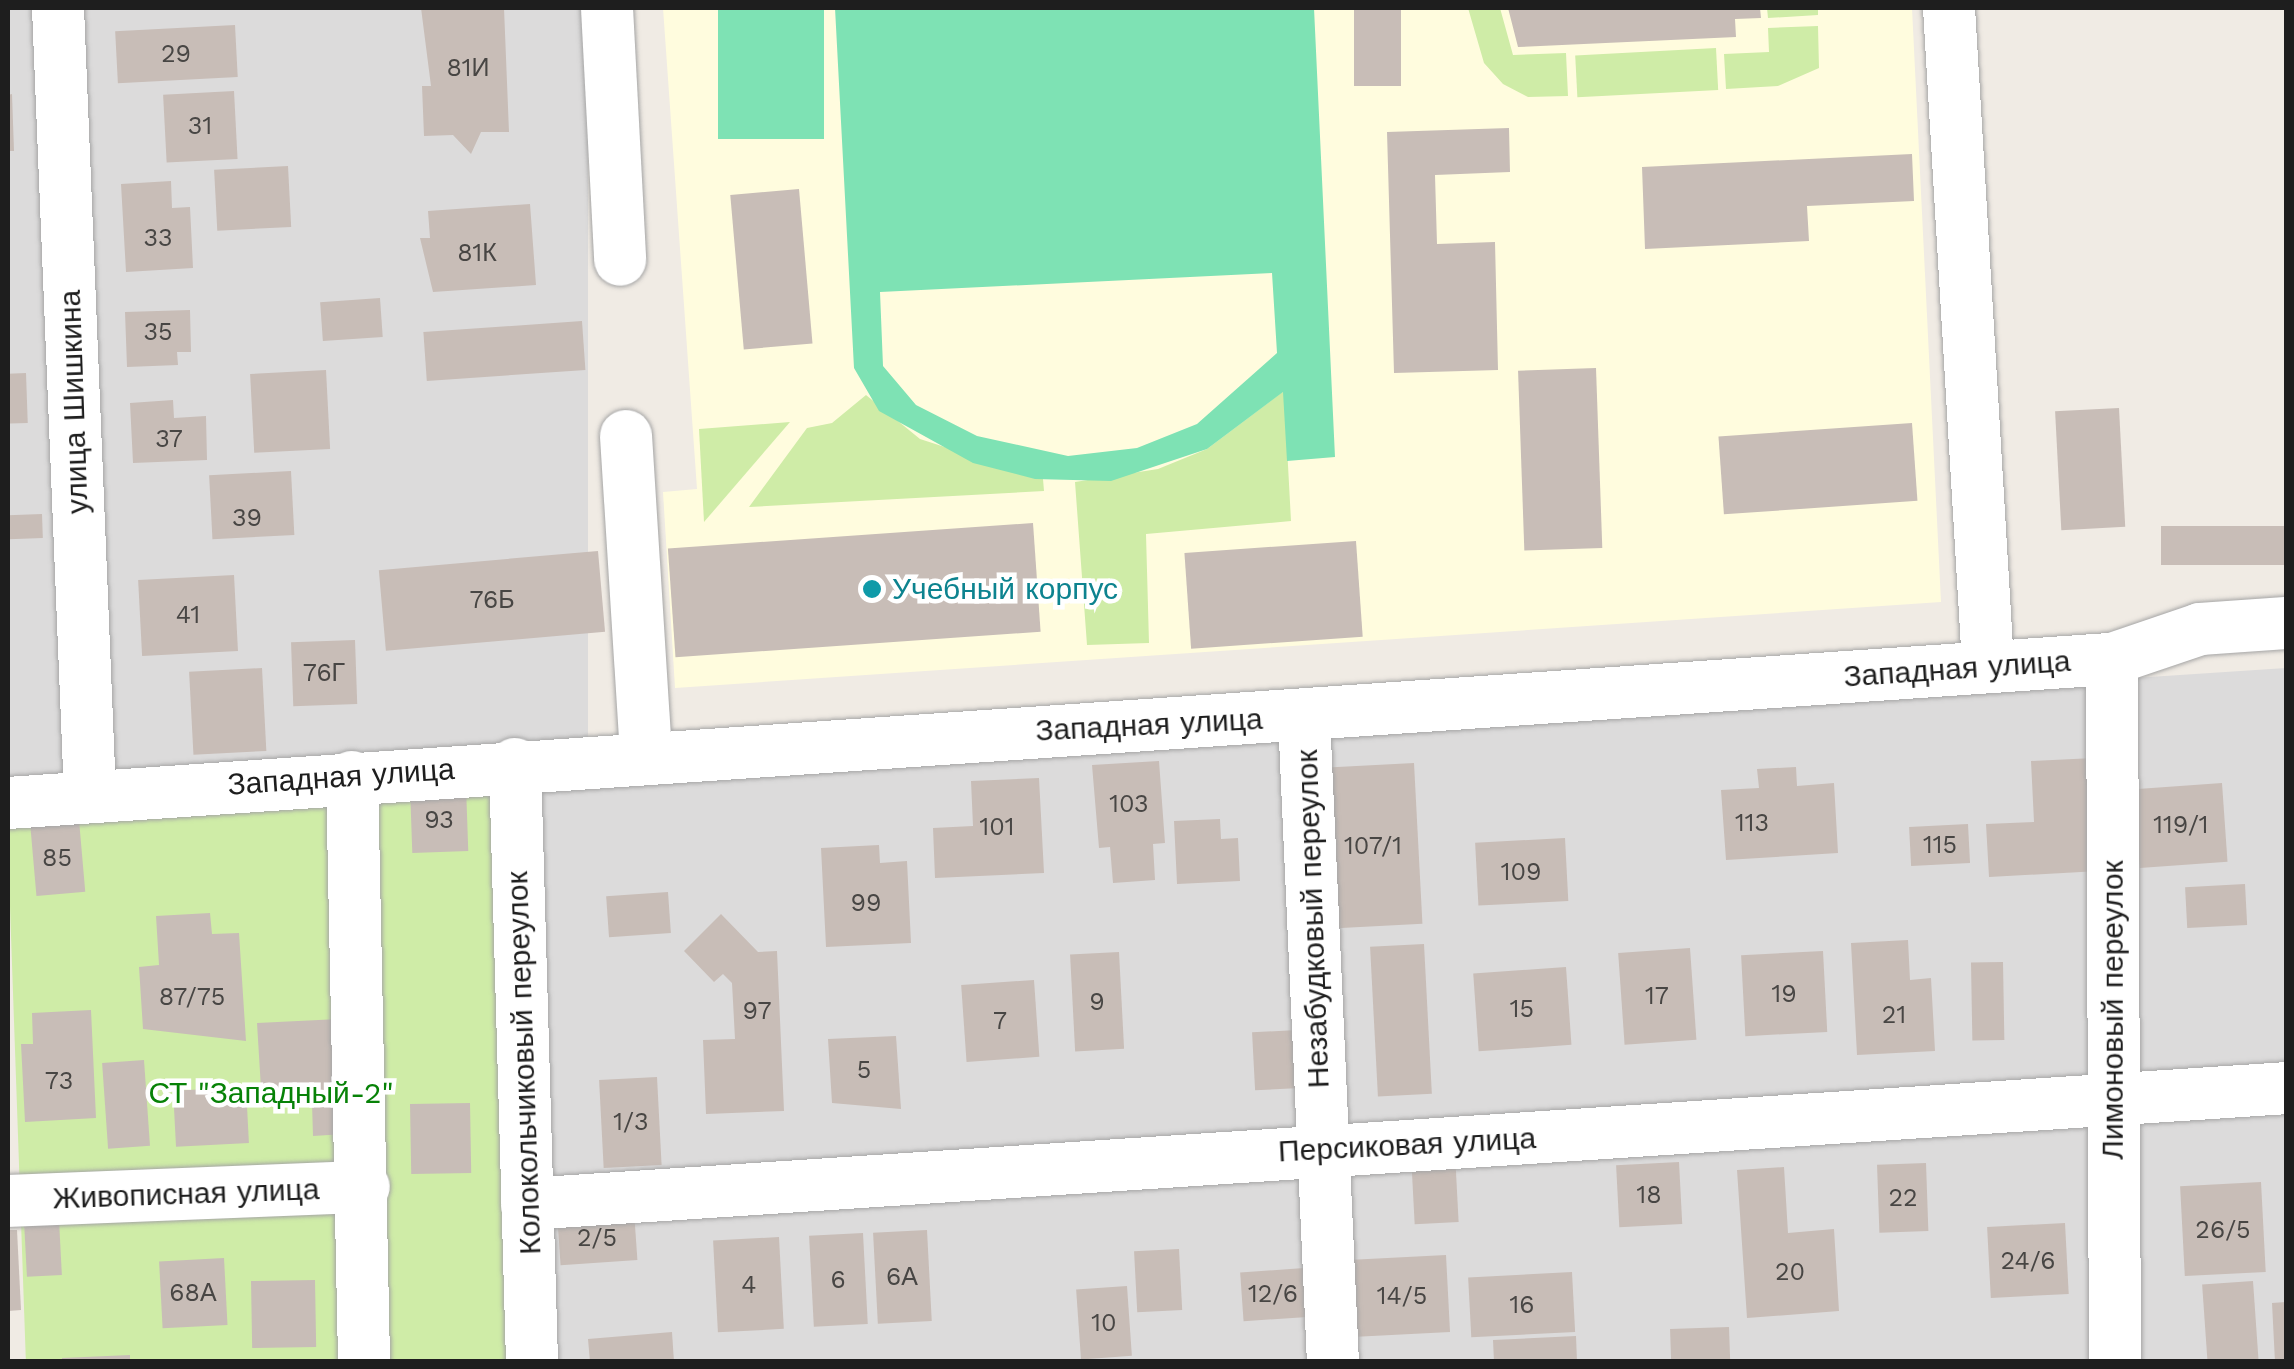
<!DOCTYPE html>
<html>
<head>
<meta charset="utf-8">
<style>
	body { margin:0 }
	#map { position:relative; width:2294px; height:1369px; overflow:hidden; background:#f0ebe4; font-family:"Work Sans",sans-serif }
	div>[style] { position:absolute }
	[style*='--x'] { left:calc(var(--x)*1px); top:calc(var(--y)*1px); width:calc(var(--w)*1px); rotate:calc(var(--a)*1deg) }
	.residential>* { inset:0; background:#dcdbdb; transform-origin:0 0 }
	.education>* { inset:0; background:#fffcde }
	.grass>* { inset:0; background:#cfeca7; transform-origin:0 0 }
	.pitch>* { inset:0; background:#7ee2b4; transform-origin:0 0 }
	.building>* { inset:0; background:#c8bdb7; transform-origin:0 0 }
	.roads { filter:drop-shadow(0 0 2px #a5a5a5) drop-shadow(0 0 2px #a5a5a5) }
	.street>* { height:52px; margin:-26px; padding:0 26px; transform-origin:26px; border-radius:26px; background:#fff }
	.dots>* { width:28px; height:28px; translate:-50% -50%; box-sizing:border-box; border:5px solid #fff; border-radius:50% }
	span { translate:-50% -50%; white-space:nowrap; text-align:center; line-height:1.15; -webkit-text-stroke:9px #fff; paint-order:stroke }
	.number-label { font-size:25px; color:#484644 }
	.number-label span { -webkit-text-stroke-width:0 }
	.street-label { font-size:30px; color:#1e1e1e }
	.culture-label { font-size:30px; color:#0d838f }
	.left { translate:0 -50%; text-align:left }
	.park-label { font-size:30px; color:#078207 }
	.frame { position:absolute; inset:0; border:10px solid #1e1e1e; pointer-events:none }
</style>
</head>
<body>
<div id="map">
	<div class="residential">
		<div style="left:8px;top:8px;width:580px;height:791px"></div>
		<div style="clip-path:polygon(2286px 668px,2286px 1361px,543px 1361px,526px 784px)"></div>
	</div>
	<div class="education">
		<div style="clip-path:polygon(663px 8px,1912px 8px,1941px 602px,675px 688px,663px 492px,697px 489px)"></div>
	</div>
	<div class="grass">
		<div style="clip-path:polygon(1468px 8px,1500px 8px,1513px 55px,1566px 53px,1568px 96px,1528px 97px,1503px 84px,1484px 63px)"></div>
		<div style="clip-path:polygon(1767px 8px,1818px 8px,1818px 15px,1768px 18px)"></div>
		<div style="clip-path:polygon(1818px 26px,1819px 68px,1778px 86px,1726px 89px,1724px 54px,1769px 52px,1768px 28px)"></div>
		<div style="left:1716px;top:48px;width:42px;height:141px;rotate:87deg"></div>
		<div style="clip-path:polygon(1284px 391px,1291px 521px,1146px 534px,1149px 643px,1087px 645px,1075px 482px,1158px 469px,1207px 449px)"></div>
		<div style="clip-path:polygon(866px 395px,920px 439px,1043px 479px,1044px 491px,749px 507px,807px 428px,832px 423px)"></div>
		<div style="clip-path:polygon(790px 422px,704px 522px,699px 429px)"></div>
		<div style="left:526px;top:783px;width:578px;height:520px;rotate:88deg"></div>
	</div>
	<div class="pitch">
		<div style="left:718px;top:8px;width:106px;height:131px"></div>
		<div style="clip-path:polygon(evenodd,835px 8px,1314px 8px,1335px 457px,1287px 461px,1283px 392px,1207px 449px,1111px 481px,1035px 479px,973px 463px,879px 411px,854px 368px,835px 8px,1272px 273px,1277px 353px,1197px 424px,1137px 448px,1068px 456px,977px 436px,916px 405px,883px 366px,880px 292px,1272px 273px)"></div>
	</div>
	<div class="building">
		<div style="clip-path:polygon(421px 8px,504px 8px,509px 132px,481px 132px,471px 154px,453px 135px,424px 136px,422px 86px,431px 86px)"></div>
		<div style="left:1354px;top:8px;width:47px;height:78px"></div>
		<div style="clip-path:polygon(1508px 8px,1760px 8px,1761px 18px,1735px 19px,1736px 37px,1518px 47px)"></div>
		<div style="left:235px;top:25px;width:52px;height:120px;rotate:87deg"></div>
		<div style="left:234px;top:91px;width:68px;height:71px;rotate:87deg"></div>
		<div style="clip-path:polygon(12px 94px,14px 151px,8px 151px,8px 95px)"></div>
		<div style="clip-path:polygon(1509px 128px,1510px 172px,1435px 175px,1437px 244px,1495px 242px,1498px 370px,1394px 373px,1387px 132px)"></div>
		<div style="clip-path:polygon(1912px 154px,1914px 201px,1807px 206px,1809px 241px,1645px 249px,1642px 167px)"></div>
		<div style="left:288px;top:166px;width:61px;height:74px;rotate:87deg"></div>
		<div style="clip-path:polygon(171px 181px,172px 208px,190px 207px,193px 268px,126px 272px,121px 184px)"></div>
		<div style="left:799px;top:189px;width:155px;height:69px;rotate:85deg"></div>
		<div style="clip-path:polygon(530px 204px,536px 285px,433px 292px,420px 238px,430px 238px,428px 211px)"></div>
		<div style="left:380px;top:298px;width:39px;height:60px;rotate:86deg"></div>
		<div style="clip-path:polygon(190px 310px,191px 352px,177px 352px,178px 365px,127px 367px,125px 312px)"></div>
		<div style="left:582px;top:321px;width:49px;height:159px;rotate:86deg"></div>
		<div style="left:1596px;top:368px;width:180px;height:78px;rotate:88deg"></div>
		<div style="left:326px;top:370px;width:79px;height:76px;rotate:87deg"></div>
		<div style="left:26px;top:373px;width:50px;height:18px;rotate:88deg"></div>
		<div style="clip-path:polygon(173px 400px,174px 418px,206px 416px,207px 460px,133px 463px,130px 403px)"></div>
		<div style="left:2119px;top:408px;width:119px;height:64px;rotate:87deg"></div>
		<div style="left:1912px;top:423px;width:78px;height:194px;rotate:86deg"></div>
		<div style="left:291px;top:471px;width:64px;height:82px;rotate:87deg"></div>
		<div style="left:42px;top:514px;width:24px;height:34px;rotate:88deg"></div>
		<div style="left:1033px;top:523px;width:109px;height:366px;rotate:86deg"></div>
		<div style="left:2286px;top:526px;width:39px;height:125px;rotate:90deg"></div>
		<div style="left:1356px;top:541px;width:96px;height:172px;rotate:86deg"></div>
		<div style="left:598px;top:551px;width:81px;height:220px;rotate:85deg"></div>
		<div style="left:234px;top:575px;width:76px;height:96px;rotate:87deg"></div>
		<div style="left:355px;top:640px;width:64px;height:64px;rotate:88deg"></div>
		<div style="left:262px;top:668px;width:83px;height:73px;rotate:87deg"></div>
		<div style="clip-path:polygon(2094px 758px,2099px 871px,1989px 877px,1986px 824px,2034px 822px,2031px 761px)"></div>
		<div style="clip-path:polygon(1159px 761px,1165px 843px,1153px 844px,1155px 880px,1113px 883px,1110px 847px,1099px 848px,1092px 765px)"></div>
		<div style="left:1414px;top:763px;width:161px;height:91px;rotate:87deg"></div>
		<div style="clip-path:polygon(1796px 767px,1797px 786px,1834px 783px,1838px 853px,1726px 860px,1721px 790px,1759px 788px,1757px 769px)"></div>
		<div style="clip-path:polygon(1039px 778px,1044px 873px,935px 878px,933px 828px,973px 826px,971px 781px)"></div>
		<div style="left:2222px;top:783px;width:79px;height:88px;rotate:86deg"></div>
		<div style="left:466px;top:786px;width:65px;height:56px;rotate:88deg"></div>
		<div style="clip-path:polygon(1220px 819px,1221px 839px,1238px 838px,1240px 881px,1177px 884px,1174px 821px)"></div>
		<div style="left:79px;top:820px;width:72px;height:49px;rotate:85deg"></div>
		<div style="left:1968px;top:824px;width:39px;height:59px;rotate:87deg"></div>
		<div style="left:1565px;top:838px;width:63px;height:90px;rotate:87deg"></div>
		<div style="clip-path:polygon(879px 845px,880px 863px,907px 861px,911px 943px,826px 947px,821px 848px)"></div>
		<div style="left:2245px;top:884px;width:41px;height:60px;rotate:87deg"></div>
		<div style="left:668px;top:892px;width:41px;height:62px;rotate:86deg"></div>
		<div style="clip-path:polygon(210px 913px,212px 934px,239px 933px,246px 1041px,143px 1029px,139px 967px,159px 965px,156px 916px)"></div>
		<div style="clip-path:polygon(721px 914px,758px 952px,777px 951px,784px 1111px,706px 1114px,703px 1040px,735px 1039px,732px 983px,723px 974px,714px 982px,684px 951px)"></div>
		<div style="clip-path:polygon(1908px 940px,1910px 980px,1931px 978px,1935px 1051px,1857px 1055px,1851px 943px)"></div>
		<div style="left:1424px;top:944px;width:150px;height:54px;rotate:87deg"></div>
		<div style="left:1690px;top:948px;width:92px;height:72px;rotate:86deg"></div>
		<div style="left:1823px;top:951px;width:81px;height:82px;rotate:87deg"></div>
		<div style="left:1119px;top:952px;width:97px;height:49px;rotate:87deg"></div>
		<div style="left:2003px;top:962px;width:78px;height:32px;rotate:89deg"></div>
		<div style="left:1566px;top:967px;width:78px;height:93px;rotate:86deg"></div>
		<div style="left:1034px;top:980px;width:77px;height:73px;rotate:86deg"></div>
		<div style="clip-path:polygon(91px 1010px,96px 1118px,25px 1122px,21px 1044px,33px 1044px,32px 1013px)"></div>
		<div style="clip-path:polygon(339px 1019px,345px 1134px,313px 1136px,312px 1103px,262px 1105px,257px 1023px)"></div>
		<div style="left:1297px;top:1030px;width:58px;height:45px;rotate:87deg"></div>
		<div style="clip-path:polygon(896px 1036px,901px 1109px,832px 1103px,828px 1039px)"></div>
		<div style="left:144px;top:1060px;width:86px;height:42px;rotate:86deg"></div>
		<div style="left:657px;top:1077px;width:88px;height:58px;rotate:87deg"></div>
		<div style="left:246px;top:1087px;width:56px;height:73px;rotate:87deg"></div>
		<div style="left:470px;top:1103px;width:70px;height:60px;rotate:89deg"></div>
		<div style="left:1455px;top:1153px;width:69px;height:44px;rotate:87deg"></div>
		<div style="left:1679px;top:1162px;width:62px;height:63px;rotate:87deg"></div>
		<div style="left:1926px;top:1163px;width:68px;height:49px;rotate:88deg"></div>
		<div style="clip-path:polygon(1784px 1167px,1788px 1233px,1834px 1229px,1839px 1311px,1747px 1318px,1737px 1170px)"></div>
		<div style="left:2261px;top:1182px;width:90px;height:81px;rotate:87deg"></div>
		<div style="left:634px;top:1211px;width:49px;height:77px;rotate:86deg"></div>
		<div style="left:59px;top:1220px;width:55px;height:35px;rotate:87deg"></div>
		<div style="left:2065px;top:1223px;width:71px;height:78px;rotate:87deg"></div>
		<div style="clip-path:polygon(8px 1230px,17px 1230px,21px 1310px,8px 1311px)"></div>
		<div style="left:927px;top:1230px;width:91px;height:54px;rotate:87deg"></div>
		<div style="left:863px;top:1233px;width:91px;height:54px;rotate:87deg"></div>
		<div style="left:779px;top:1237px;width:92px;height:66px;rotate:87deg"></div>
		<div style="left:1179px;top:1249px;width:61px;height:45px;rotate:87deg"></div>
		<div style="left:1446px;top:1255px;width:77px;height:93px;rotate:87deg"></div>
		<div style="left:224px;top:1258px;width:67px;height:65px;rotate:87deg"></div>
		<div style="left:1304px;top:1268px;width:49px;height:64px;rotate:86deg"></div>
		<div style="left:1572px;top:1272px;width:60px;height:104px;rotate:87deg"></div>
		<div style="left:315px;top:1280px;width:67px;height:64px;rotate:89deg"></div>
		<div style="left:2253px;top:1281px;width:81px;height:51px;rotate:86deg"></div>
		<div style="left:1127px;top:1286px;width:70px;height:51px;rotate:86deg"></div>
		<div style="clip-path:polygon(2286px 1302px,2286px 1362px,2275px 1362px,2272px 1303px)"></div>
		<div style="left:1729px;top:1327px;width:35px;height:59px;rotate:88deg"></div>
		<div style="clip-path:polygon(672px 1332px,674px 1362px,590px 1362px,588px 1339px)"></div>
		<div style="clip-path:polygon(1576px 1336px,1577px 1362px,1494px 1362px,1493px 1340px)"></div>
		<div style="clip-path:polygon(130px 1355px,130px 1362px,62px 1362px,62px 1358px)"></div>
	</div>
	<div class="roads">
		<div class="street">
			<div style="--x:58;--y:8;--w:789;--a:87.67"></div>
			<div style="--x:607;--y:8;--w:252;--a:87"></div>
			<div style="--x:1949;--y:8;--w:658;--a:86.6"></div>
			<div style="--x:626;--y:436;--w:317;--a:86.4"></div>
			<div style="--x:2112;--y:659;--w:703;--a:89.76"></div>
			<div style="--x:1304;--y:717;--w:646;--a:87.43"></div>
			<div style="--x:515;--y:764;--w:598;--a:88.37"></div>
			<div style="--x:352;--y:777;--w:585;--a:88.82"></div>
			<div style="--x:8;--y:803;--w:2109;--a:-3.92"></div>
			<div style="--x:2112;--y:659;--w:93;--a:-18.8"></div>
			<div style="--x:2200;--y:629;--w:86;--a:-4"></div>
			<div style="--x:8;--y:1201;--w:356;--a:-2.3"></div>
			<div style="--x:527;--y:1204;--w:1763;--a:-3.77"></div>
		</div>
	</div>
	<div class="dots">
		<div style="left:872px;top:589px;background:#0f9aa8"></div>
	</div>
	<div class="number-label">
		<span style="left:176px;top:54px">29</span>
		<span style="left:468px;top:68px">81И</span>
		<span style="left:200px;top:126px">31</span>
		<span style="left:158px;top:238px">33</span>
		<span style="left:477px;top:253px">81К</span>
		<span style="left:158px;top:332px">35</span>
		<span style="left:169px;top:439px">37</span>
		<span style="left:247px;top:518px">39</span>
		<span style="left:492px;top:600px">76Б</span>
		<span style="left:188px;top:615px">41</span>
		<span style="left:324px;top:673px">76Г</span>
		<span style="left:1129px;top:804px">103</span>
		<span style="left:439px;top:820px">93</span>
		<span style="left:1752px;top:823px">113</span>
		<span style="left:2181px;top:825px">119/1</span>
		<span style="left:997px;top:827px">101</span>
		<span style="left:1940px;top:845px">115</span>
		<span style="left:1373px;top:846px">107/1</span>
		<span style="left:57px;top:858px">85</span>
		<span style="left:1521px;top:872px">109</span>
		<span style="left:866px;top:903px">99</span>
		<span style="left:1784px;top:994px">19</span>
		<span style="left:1657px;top:996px">17</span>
		<span style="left:192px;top:997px">87/75</span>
		<span style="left:1097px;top:1002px">9</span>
		<span style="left:1522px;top:1009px">15</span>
		<span style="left:757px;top:1011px">97</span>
		<span style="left:1894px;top:1015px">21</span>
		<span style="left:1000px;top:1021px">7</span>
		<span style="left:864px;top:1070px">5</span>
		<span style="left:59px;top:1081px">73</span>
		<span style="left:631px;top:1122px">1/3</span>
		<span style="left:1649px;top:1195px">18</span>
		<span style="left:1903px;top:1198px">22</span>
		<span style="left:2223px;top:1230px">26/5</span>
		<span style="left:597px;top:1238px">2/5</span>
		<span style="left:2028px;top:1261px">24/6</span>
		<span style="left:1790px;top:1272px">20</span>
		<span style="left:902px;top:1277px">6А</span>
		<span style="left:838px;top:1280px">6</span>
		<span style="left:749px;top:1285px">4</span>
		<span style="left:193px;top:1293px">68А</span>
		<span style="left:1273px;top:1294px">12/6</span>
		<span style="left:1402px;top:1296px">14/5</span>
		<span style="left:1522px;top:1305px">16</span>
		<span style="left:1104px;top:1323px">10</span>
	</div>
	<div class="street-label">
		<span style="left:74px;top:402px;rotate:-92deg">улица Шишкина</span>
		<span style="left:1957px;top:669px;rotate:-4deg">Западная улица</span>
		<span style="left:1149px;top:725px;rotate:-3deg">Западная улица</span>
		<span style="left:341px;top:777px;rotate:-4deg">Западная улица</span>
		<span style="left:1313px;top:919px;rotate:-92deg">Незабудковый переулок</span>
		<span style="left:2113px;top:1010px;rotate:-90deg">Лимоновый переулок</span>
		<span style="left:524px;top:1063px;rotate:-92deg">Колокольчиковый переулок</span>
		<span style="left:1407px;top:1145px;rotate:-3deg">Персиковая улица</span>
		<span style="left:186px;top:1194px;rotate:-2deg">Живописная улица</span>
	</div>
	<div class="culture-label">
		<span class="left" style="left:892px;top:589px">Учебный корпус</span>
	</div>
	<div class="park-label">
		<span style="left:271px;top:1093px">СТ "Западный-2"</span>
	</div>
	<div class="frame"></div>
</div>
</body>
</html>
